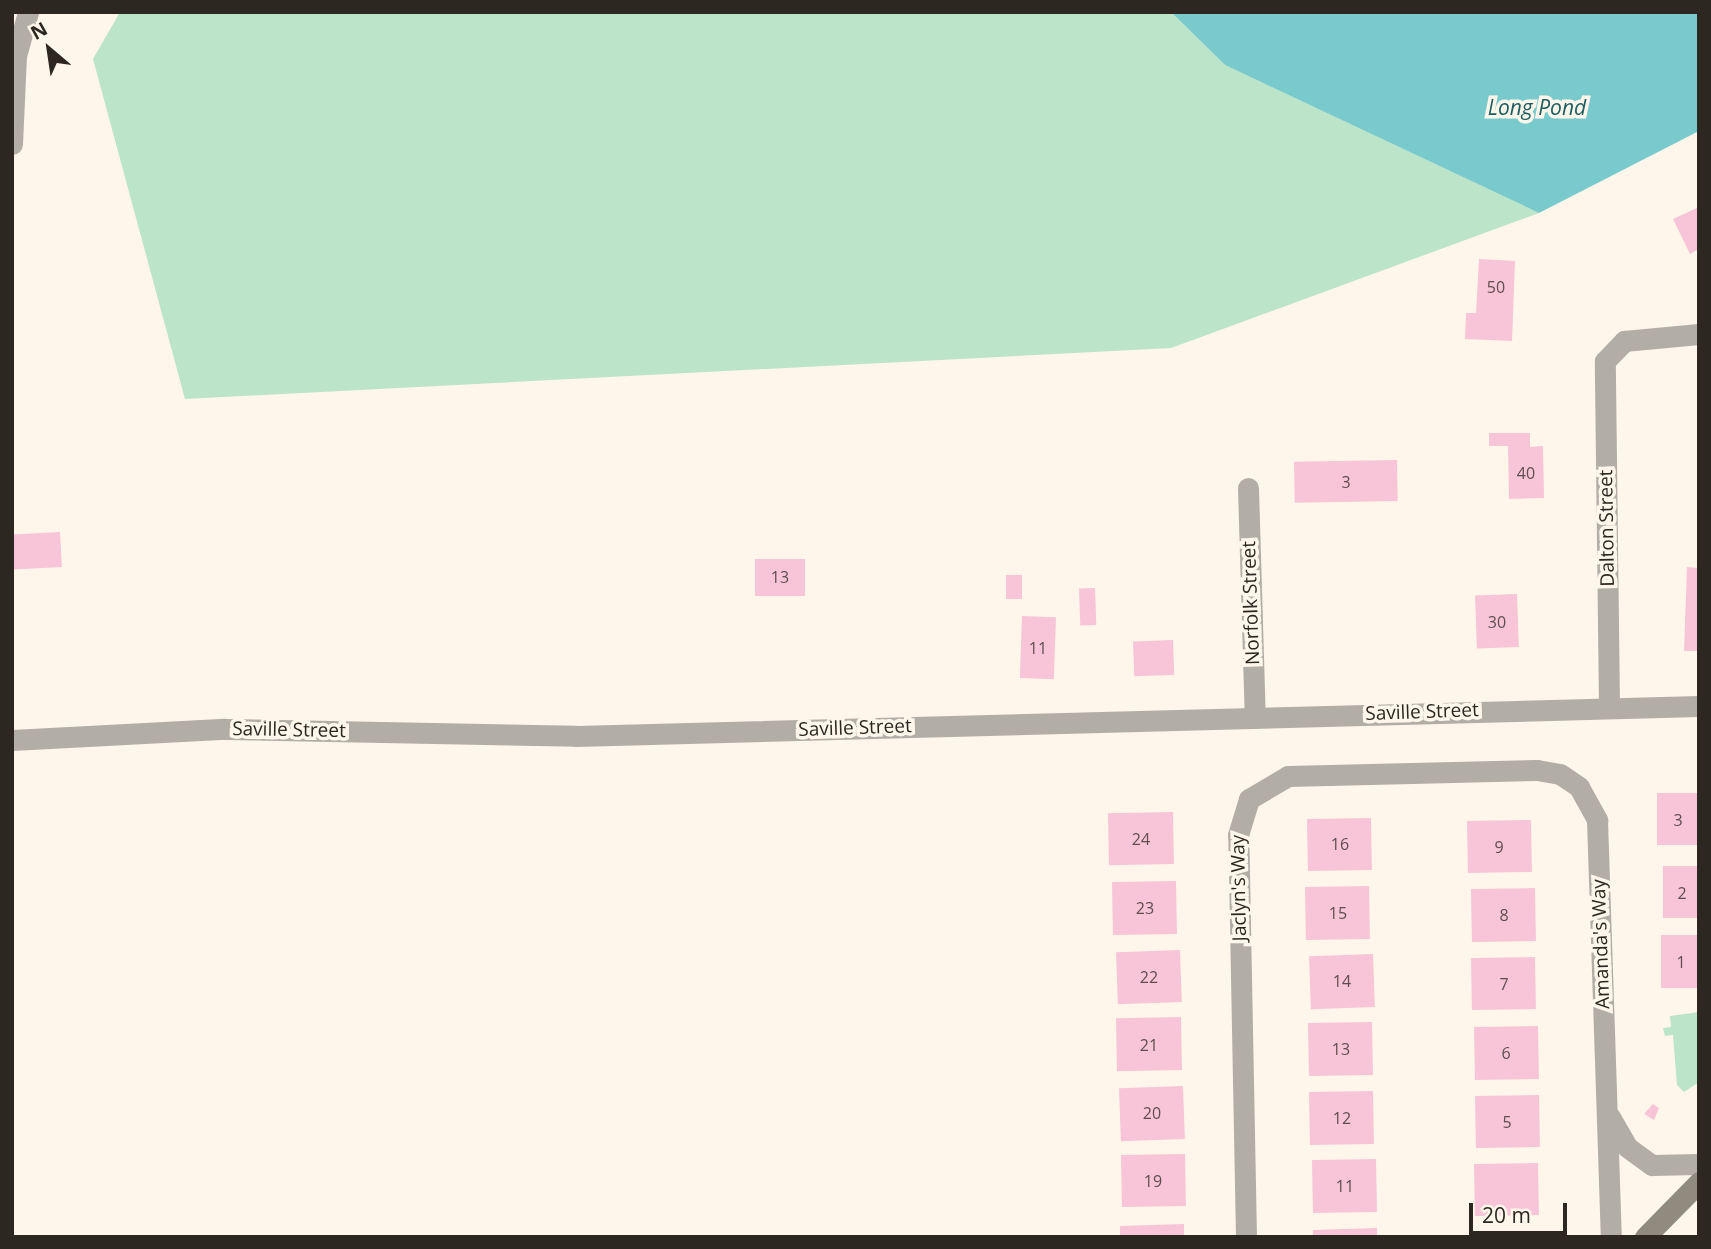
<!DOCTYPE html>
<html>
<head>
<meta charset="utf-8">
<style>
	body { margin:0 }
	#map { position:relative; width:1711px; height:1249px; overflow:hidden; background:#fff6eb; font-family:"Open Sans",sans-serif }
	div>[style] { position:absolute }
	[style*='--x'] { left:calc(var(--x)*1px); top:calc(var(--y)*1px); width:calc(var(--w)*1px); rotate:calc(var(--a)*1deg) }
	.green>* { inset:0; background:#bbe4c8 }
	.water>* { inset:0; background:#79cacd }
	.building>* { inset:0; background:#f8c4d8; transform-origin:0 0 }
	.street>* { height:21px; margin:-10.5px; padding:0 10.5px; transform-origin:10.5px; border-radius:10.5px; background:#b2aea6 }
	.secondary>* { height:21px; margin:-10.5px; padding:0 10.5px; transform-origin:10.5px; border-radius:10.5px; background:#908b7e }
	span { translate:-50% -50%; white-space:nowrap; text-align:center; line-height:1.15; -webkit-text-stroke:7px #fff6eb; paint-order:stroke }
	.number-label { font-size:16px; color:#604e4f }
	.number-label span { -webkit-text-stroke-width:0 }
	.street-label { font-size:19px; color:#2d2721 }
	.water-label { font-size:21px; color:#1c6062; font-style:italic }
	.frame { position:absolute; inset:0; border:14px solid #2d2721; pointer-events:none }
	.north { position:absolute; left:14px; top:14px; width:70px; height:70px; -webkit-text-stroke:5px #fff6eb; paint-order:stroke; rotate:331deg; font-size:19px; font-weight:700; line-height:28px; text-align:center; color:#2d2721 }
	.north::after { content:''; display:block; margin:auto; width:24px; height:32px; background:#2d2721; clip-path:polygon(50% 0,100% 100%,50% 72%,0 100%) }
	.scale { position:absolute; left:1469px; top:1203px; width:98px; height:32px; box-sizing:border-box; border:4px solid #2d2721; border-top:0; padding-left:9px; font-size:21px; line-height:24px; white-space:nowrap; color:#2d2721; -webkit-text-stroke:5px #fff6eb; paint-order:stroke }
</style>
</head>
<body>
<div id="map">
	<div class="green">
		<div style="clip-path:polygon(120px 12px,1171px 12px,1225px 65px,1539px 213px,1171px 348px,185px 399px,93px 59px)"></div>
		<div style="clip-path:polygon(1699px 1012px,1699px 1082px,1684px 1092px,1677px 1085px,1673px 1035px,1665px 1036px,1663px 1028px,1671px 1027px,1670px 1016px)"></div>
	</div>
	<div class="water">
		<div style="clip-path:polygon(1171px 12px,1699px 12px,1699px 131px,1539px 213px,1225px 65px)"></div>
	</div>
	<div class="building">
		<div style="clip-path:polygon(1699px 207px,1699px 249px,1690px 254px,1673px 219px)"></div>
		<div style="clip-path:polygon(1479px 259px,1515px 261px,1512px 341px,1465px 339px,1466px 313px,1476px 313px)"></div>
		<div style="clip-path:polygon(1489px 433px,1530px 433px,1530px 447px,1543px 446px,1544px 498px,1509px 499px,1508px 446px,1489px 446px)"></div>
		<div style="left:1397px;top:460px;width:41px;height:103px;rotate:89deg"></div>
		<div style="left:60px;top:532px;width:35px;height:48px;rotate:87deg"></div>
		<div style="left:755px;top:559px;width:50px;height:37px"></div>
		<div style="clip-path:polygon(1687px 567px,1699px 568px,1699px 651px,1684px 651px)"></div>
		<div style="left:1006px;top:575px;width:16px;height:24px"></div>
		<div style="left:1095px;top:588px;width:37px;height:16px;rotate:88deg"></div>
		<div style="left:1517px;top:594px;width:53px;height:42px;rotate:88deg"></div>
		<div style="left:1022px;top:616px;width:34px;height:62px;rotate:2deg"></div>
		<div style="left:1173px;top:640px;width:35px;height:40px;rotate:88deg"></div>
		<div style="left:1699px;top:793px;width:52px;height:42px;rotate:90deg"></div>
		<div style="left:1173px;top:812px;width:52px;height:65px;rotate:89deg"></div>
		<div style="left:1371px;top:818px;width:52px;height:64px;rotate:89deg"></div>
		<div style="left:1531px;top:820px;width:52px;height:64px;rotate:89deg"></div>
		<div style="left:1699px;top:866px;width:52px;height:36px;rotate:90deg"></div>
		<div style="left:1176px;top:881px;width:53px;height:64px;rotate:89deg"></div>
		<div style="left:1369px;top:886px;width:53px;height:64px;rotate:89deg"></div>
		<div style="left:1535px;top:888px;width:53px;height:64px;rotate:89deg"></div>
		<div style="left:1699px;top:935px;width:53px;height:38px;rotate:90deg"></div>
		<div style="left:1180px;top:950px;width:52px;height:64px;rotate:88deg"></div>
		<div style="left:1373px;top:954px;width:53px;height:64px;rotate:88deg"></div>
		<div style="left:1535px;top:957px;width:52px;height:64px;rotate:89deg"></div>
		<div style="left:1181px;top:1017px;width:53px;height:65px;rotate:89deg"></div>
		<div style="left:1372px;top:1022px;width:53px;height:64px;rotate:89deg"></div>
		<div style="left:1538px;top:1026px;width:53px;height:64px;rotate:89deg"></div>
		<div style="left:1183px;top:1086px;width:53px;height:64px;rotate:88deg"></div>
		<div style="left:1373px;top:1091px;width:53px;height:64px;rotate:89deg"></div>
		<div style="left:1539px;top:1095px;width:52px;height:64px;rotate:89deg"></div>
		<div style="clip-path:polygon(1653px 1104px,1659px 1108px,1654px 1120px,1644px 1114px)"></div>
		<div style="left:1185px;top:1154px;width:52px;height:64px;rotate:89deg"></div>
		<div style="left:1376px;top:1159px;width:53px;height:64px;rotate:89deg"></div>
		<div style="left:1538px;top:1163px;width:52px;height:64px;rotate:89deg"></div>
		<div style="clip-path:polygon(1184px 1224px,1184px 1237px,1120px 1237px,1120px 1226px)"></div>
		<div style="clip-path:polygon(1377px 1228px,1377px 1237px,1313px 1237px,1313px 1230px)"></div>
	</div>
	<div class="street">
		<div style="--x:12;--y:144;--w:88;--a:-87.4"></div>
		<div style="--x:16;--y:56;--w:46;--a:-74.7"></div>
		<div style="--x:1248;--y:488;--w:230;--a:88.3"></div>
		<div style="--x:1609;--y:706;--w:345;--a:-90.7"></div>
		<div style="--x:1605;--y:361;--w:28;--a:-46"></div>
		<div style="--x:1624;--y:341;--w:75;--a:-5.3"></div>
		<div style="--x:12;--y:740;--w:213;--a:-3"></div>
		<div style="--x:225;--y:729;--w:351;--a:1.1"></div>
		<div style="--x:576;--y:736;--w:1123;--a:-1.53"></div>
		<div style="--x:1610;--y:1117;--w:34;--a:60"></div>
		<div style="--x:1627;--y:1147;--w:31;--a:36"></div>
		<div style="--x:1652;--y:1165;--w:47;--a:-1.2"></div>
		<div style="--x:1246;--y:1237;--w:402;--a:-91.1"></div>
		<div style="--x:1238;--y:835;--w:38;--a:-73"></div>
		<div style="--x:1249;--y:799;--w:45;--a:-30.5"></div>
		<div style="--x:1288;--y:776;--w:249;--a:-1.4"></div>
		<div style="--x:1537;--y:770;--w:23;--a:10"></div>
		<div style="--x:1560;--y:774;--w:23;--a:34"></div>
		<div style="--x:1579;--y:787;--w:38;--a:61"></div>
		<div style="--x:1597;--y:820;--w:417;--a:88.1"></div>
	</div>
	<div class="secondary">
		<div style="--x:1645;--y:1237;--w:77;--a:-45.5"></div>
	</div>
	<div class="number-label">
		<span style="left:1496px;top:287px">50</span>
		<span style="left:1526px;top:473px">40</span>
		<span style="left:1346px;top:482px">3</span>
		<span style="left:780px;top:577px">13</span>
		<span style="left:1497px;top:622px">30</span>
		<span style="left:1038px;top:648px">11</span>
		<span style="left:1678px;top:820px">3</span>
		<span style="left:1141px;top:839px">24</span>
		<span style="left:1340px;top:844px">16</span>
		<span style="left:1499px;top:847px">9</span>
		<span style="left:1682px;top:893px">2</span>
		<span style="left:1145px;top:908px">23</span>
		<span style="left:1338px;top:913px">15</span>
		<span style="left:1504px;top:915px">8</span>
		<span style="left:1681px;top:962px">1</span>
		<span style="left:1149px;top:977px">22</span>
		<span style="left:1342px;top:981px">14</span>
		<span style="left:1504px;top:984px">7</span>
		<span style="left:1149px;top:1045px">21</span>
		<span style="left:1341px;top:1049px">13</span>
		<span style="left:1506px;top:1053px">6</span>
		<span style="left:1152px;top:1113px">20</span>
		<span style="left:1342px;top:1118px">12</span>
		<span style="left:1507px;top:1122px">5</span>
		<span style="left:1153px;top:1181px">19</span>
		<span style="left:1345px;top:1186px">11</span>
	</div>
	<div class="street-label">
		<span style="left:1607px;top:528px;rotate:-91deg">Dalton Street</span>
		<span style="left:1251px;top:603px;rotate:-92deg">Norfolk Street</span>
		<span style="left:1422px;top:712px;rotate:-2deg">Saville Street</span>
		<span style="left:855px;top:728px;rotate:-2deg">Saville Street</span>
		<span style="left:289px;top:730px;rotate:1deg">Saville Street</span>
		<span style="left:1239px;top:888px;rotate:-91deg">Jaclyn's Way</span>
		<span style="left:1601px;top:944px;rotate:-92deg">Amanda's Way</span>
	</div>
	<div class="water-label">
		<span style="left:1537px;top:107px">Long Pond</span>
	</div>
	<div class="frame"></div>
	<div class="north">N</div>
	<div class="scale">20 m</div>
</div>
</body>
</html>
